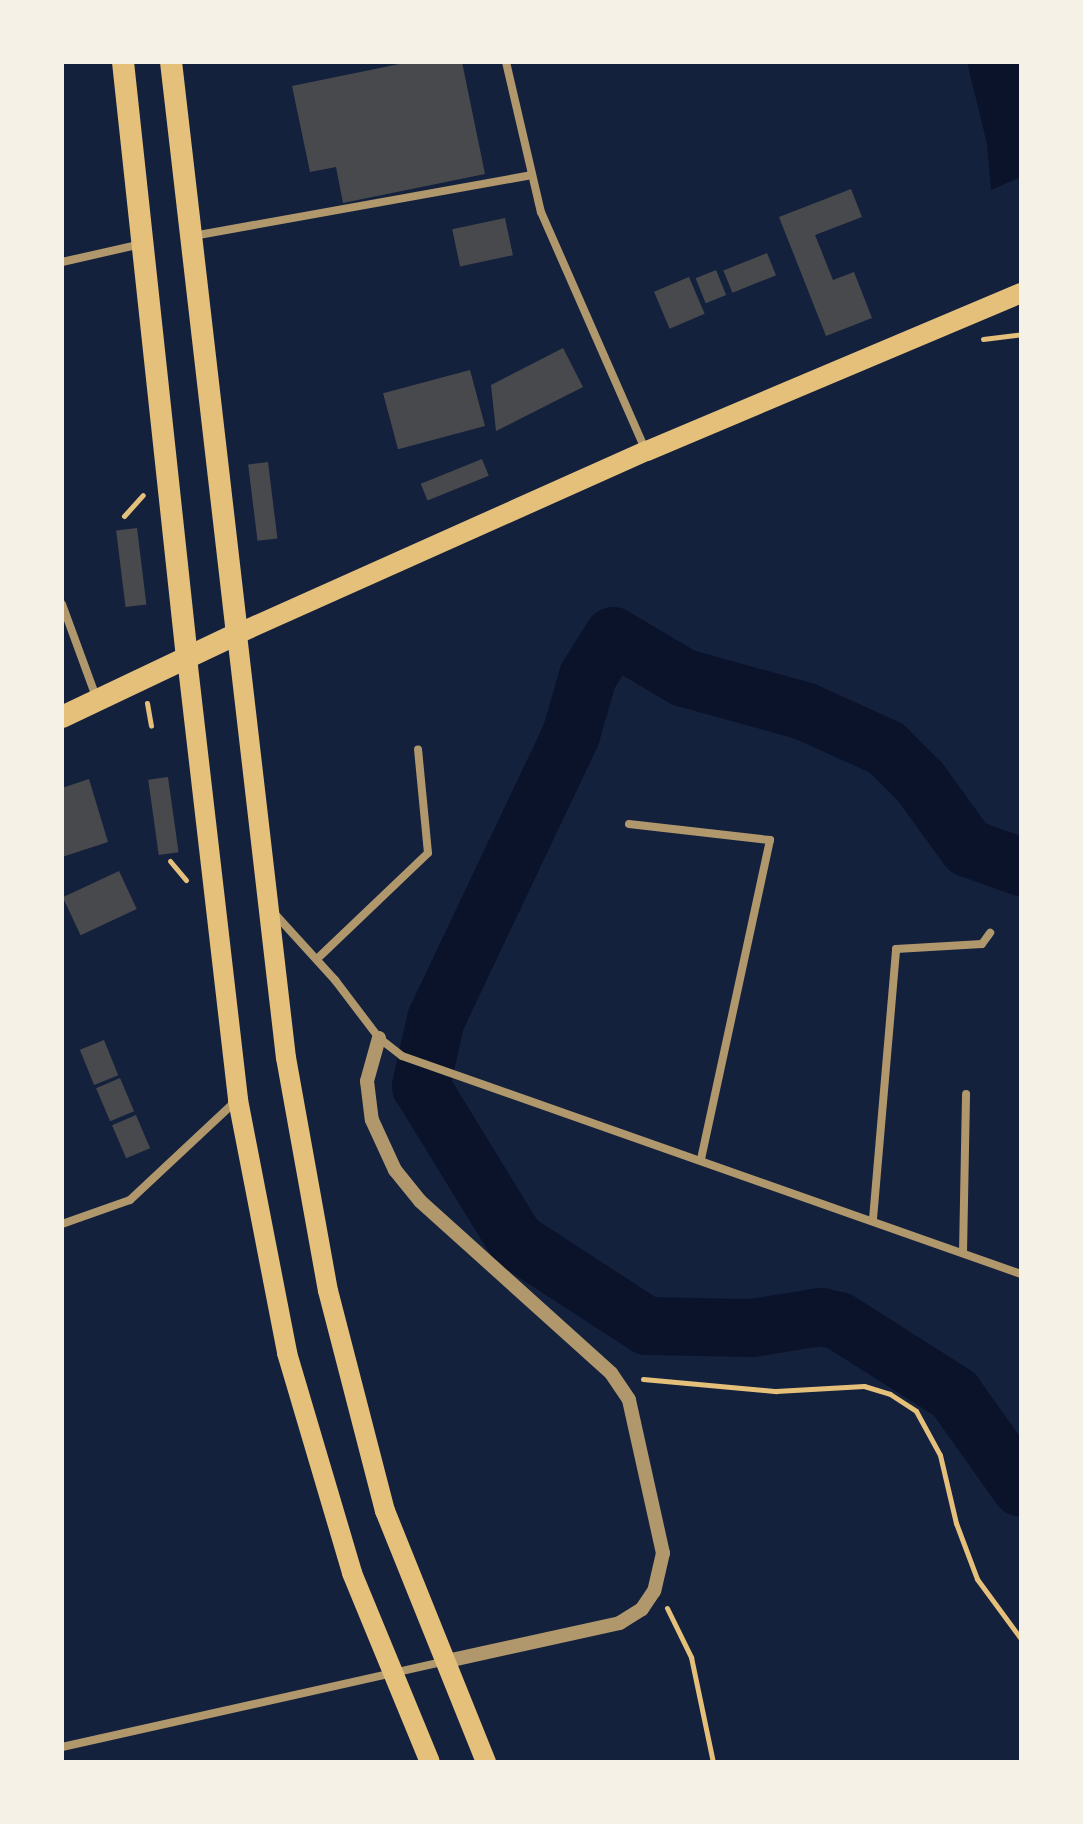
<!DOCTYPE html>
<html>
<head>
<meta charset="utf-8">
<style>
	body { margin:0 }
	#map { position:relative; width:1083px; height:1824px; overflow:hidden; background:#14213d; font-family:Poppins,sans-serif }
	div>[style] { position:absolute }
	[style*='--x'] { left:calc(var(--x)*1px); top:calc(var(--y)*1px); width:calc(var(--w)*1px); rotate:calc(var(--a)*1deg) }
	.water>* { inset:0; background:#0b132b }
	.river>* { height:58px; margin:-29px; padding:0 29px; transform-origin:29px; border-radius:29px; background:#0b132b }
	.building>* { inset:0; background:#48494c; transform-origin:0 0 }
	.path>* { height:5px; margin:-2.5px; padding:0 2.5px; transform-origin:2.5px; border-radius:2.5px; background:#e5c07b }
	.minor>* { height:8px; margin:-4px; padding:0 4px; transform-origin:4px; border-radius:4px; background:#b1986c }
	.tertiary>* { height:14px; margin:-7px; padding:0 7px; transform-origin:7px; border-radius:7px; background:#b1986c }
	.primary>* { height:20px; margin:-10px; padding:0 10px; transform-origin:10px; border-radius:10px; background:#e5c07b }
	.trunk>* { height:22px; margin:-11px; padding:0 11px; transform-origin:11px; border-radius:11px; background:#e5c07b }
	span { translate:-50% -50%; white-space:nowrap; text-align:center; line-height:1.15; -webkit-text-stroke:8px #f6f1e7; paint-order:stroke }
	.frame { position:absolute; inset:0; border:64px solid #f6f1e7; pointer-events:none }
</style>
</head>
<body>
<div id="map">
	<div class="water">
		<div style="clip-path:polygon(967px 62px,1021px 62px,1021px 177px,991px 190px,987px 144px)"></div>
	</div>
	<div class="river">
		<div style="--x:1021;--y:867;--w:56;--a:-160.3"></div>
		<div style="--x:968;--y:848;--w:82;--a:-126"></div>
		<div style="--x:920;--y:782;--w:48;--a:-135"></div>
		<div style="--x:886;--y:748;--w:90;--a:-155.7"></div>
		<div style="--x:804;--y:711;--w:124;--a:-164.6"></div>
		<div style="--x:684;--y:678;--w:82;--a:-149.4"></div>
		<div style="--x:613;--y:636;--w:47;--a:122"></div>
		<div style="--x:588;--y:676;--w:61;--a:106.1"></div>
		<div style="--x:571;--y:735;--w:314;--a:115.4"></div>
		<div style="--x:436;--y:1019;--w:69;--a:102.6"></div>
		<div style="--x:421;--y:1086;--w:182;--a:58.5"></div>
		<div style="--x:516;--y:1241;--w:156;--a:33"></div>
		<div style="--x:647;--y:1326;--w:105;--a:1.1"></div>
		<div style="--x:752;--y:1328;--w:70;--a:-9.1"></div>
		<div style="--x:821;--y:1317;--w:18;--a:13"></div>
		<div style="--x:839;--y:1321;--w:136;--a:32.4"></div>
		<div style="--x:954;--y:1394;--w:115;--a:54.5"></div>
	</div>
	<div class="building">
		<div style="clip-path:polygon(409px 62px,462px 62px,485px 174px,343px 203px,336px 167px,310px 172px,292px 86px)"></div>
		<div style="clip-path:polygon(851px 189px,862px 217px,815px 235px,833px 280px,854px 272px,872px 318px,826px 336px,779px 217px)"></div>
		<div style="left:505px;top:218px;width:38px;height:54px;rotate:78deg"></div>
		<div style="left:767px;top:253px;width:24px;height:47px;rotate:68deg"></div>
		<div style="left:716px;top:270px;width:27px;height:22px;rotate:68deg"></div>
		<div style="left:689px;top:277px;width:40px;height:38px;rotate:67deg"></div>
		<div style="clip-path:polygon(563px 348px,583px 387px,496px 431px,491px 385px)"></div>
		<div style="left:470px;top:370px;width:58px;height:90px;rotate:75deg"></div>
		<div style="left:482px;top:459px;width:18px;height:66px;rotate:68deg"></div>
		<div style="left:268px;top:462px;width:77px;height:20px;rotate:83deg"></div>
		<div style="left:137px;top:528px;width:77px;height:21px;rotate:83deg"></div>
		<div style="left:168px;top:777px;width:76px;height:20px;rotate:82deg"></div>
		<div style="clip-path:polygon(89px 779px,108px 842px,62px 857px,62px 788px)"></div>
		<div style="left:119px;top:871px;width:42px;height:62px;rotate:65deg"></div>
		<div style="left:104px;top:1040px;width:38px;height:26px;rotate:68deg"></div>
		<div style="left:120px;top:1078px;width:36px;height:26px;rotate:67deg"></div>
		<div style="left:136px;top:1115px;width:36px;height:26px;rotate:67deg"></div>
	</div>
	<div class="path">
		<div style="--x:983;--y:339;--w:38;--a:-7"></div>
		<div style="--x:124;--y:516;--w:28;--a:-48"></div>
		<div style="--x:147;--y:703;--w:23;--a:80"></div>
		<div style="--x:170;--y:861;--w:25;--a:50"></div>
		<div style="--x:643;--y:1379;--w:134;--a:5.2"></div>
		<div style="--x:776;--y:1391;--w:88;--a:-3.3"></div>
		<div style="--x:864;--y:1386;--w:27;--a:17"></div>
		<div style="--x:890;--y:1394;--w:31;--a:33"></div>
		<div style="--x:916;--y:1411;--w:50;--a:61.4"></div>
		<div style="--x:940;--y:1455;--w:70;--a:76.8"></div>
		<div style="--x:956;--y:1523;--w:60;--a:69.4"></div>
		<div style="--x:977;--y:1579;--w:74;--a:53.7"></div>
		<div style="--x:667;--y:1608;--w:55;--a:63.9"></div>
		<div style="--x:691;--y:1657;--w:107;--a:78.2"></div>
	</div>
	<div class="minor">
		<div style="--x:506;--y:62;--w:154;--a:76.9"></div>
		<div style="--x:541;--y:212;--w:261;--a:66.3"></div>
		<div style="--x:193;--y:236;--w:343;--a:-10.2"></div>
		<div style="--x:62;--y:262;--w:81;--a:-12.8"></div>
		<div style="--x:62;--y:604;--w:99;--a:69.9"></div>
		<div style="--x:629;--y:824;--w:142;--a:6.5"></div>
		<div style="--x:770;--y:840;--w:326;--a:102.2"></div>
		<div style="--x:274;--y:913;--w:91;--a:47.7"></div>
		<div style="--x:335;--y:980;--w:73;--a:52.8"></div>
		<div style="--x:379;--y:1038;--w:29;--a:38"></div>
		<div style="--x:402;--y:1056;--w:656;--a:19.4"></div>
		<div style="--x:317;--y:959;--w:153;--a:-43.7"></div>
		<div style="--x:428;--y:853;--w:104;--a:-95.5"></div>
		<div style="--x:873;--y:1219;--w:271;--a:-85.1"></div>
		<div style="--x:896;--y:949;--w:86;--a:-3.3"></div>
		<div style="--x:982;--y:944;--w:14;--a:-54"></div>
		<div style="--x:62;--y:1224;--w:72;--a:-19.4"></div>
		<div style="--x:130;--y:1200;--w:146;--a:-43.1"></div>
		<div style="--x:963;--y:1253;--w:159;--a:-88.9"></div>
		<div style="--x:62;--y:1747;--w:390;--a:-12.6"></div>
	</div>
	<div class="tertiary">
		<div style="--x:379;--y:1038;--w:45;--a:105.6"></div>
		<div style="--x:367;--y:1081;--w:39;--a:83"></div>
		<div style="--x:372;--y:1120;--w:55;--a:65.3"></div>
		<div style="--x:395;--y:1170;--w:40;--a:51"></div>
		<div style="--x:420;--y:1201;--w:257;--a:42"></div>
		<div style="--x:611;--y:1373;--w:32;--a:56"></div>
		<div style="--x:629;--y:1400;--w:157;--a:77.5"></div>
		<div style="--x:663;--y:1553;--w:39;--a:103"></div>
		<div style="--x:654;--y:1591;--w:22;--a:124"></div>
		<div style="--x:642;--y:1609;--w:26;--a:148"></div>
		<div style="--x:620;--y:1623;--w:181;--a:167.6"></div>
	</div>
	<div class="primary">
		<div style="--x:187;--y:658;--w:445;--a:83.4"></div>
		<div style="--x:238;--y:1100;--w:258;--a:79"></div>
		<div style="--x:287;--y:1353;--w:229;--a:73.5"></div>
		<div style="--x:352;--y:1573;--w:204;--a:67.6"></div>
		<div style="--x:486;--y:1762;--w:271;--a:-111.9"></div>
		<div style="--x:385;--y:1511;--w:227;--a:-104.5"></div>
		<div style="--x:328;--y:1291;--w:237;--a:-100.2"></div>
		<div style="--x:286;--y:1058;--w:427;--a:-96.6"></div>
		<div style="--x:237;--y:634;--w:449;--a:-24.1"></div>
		<div style="--x:647;--y:451;--w:406;--a:-22.9"></div>
	</div>
	<div class="trunk">
		<div style="--x:123;--y:62;--w:599;--a:83.87"></div>
		<div style="--x:62;--y:717;--w:194;--a:-25.4"></div>
		<div style="--x:237;--y:634;--w:576;--a:-96.58"></div>
	</div>
	<div class="frame"></div>
</div>
</body>
</html>
